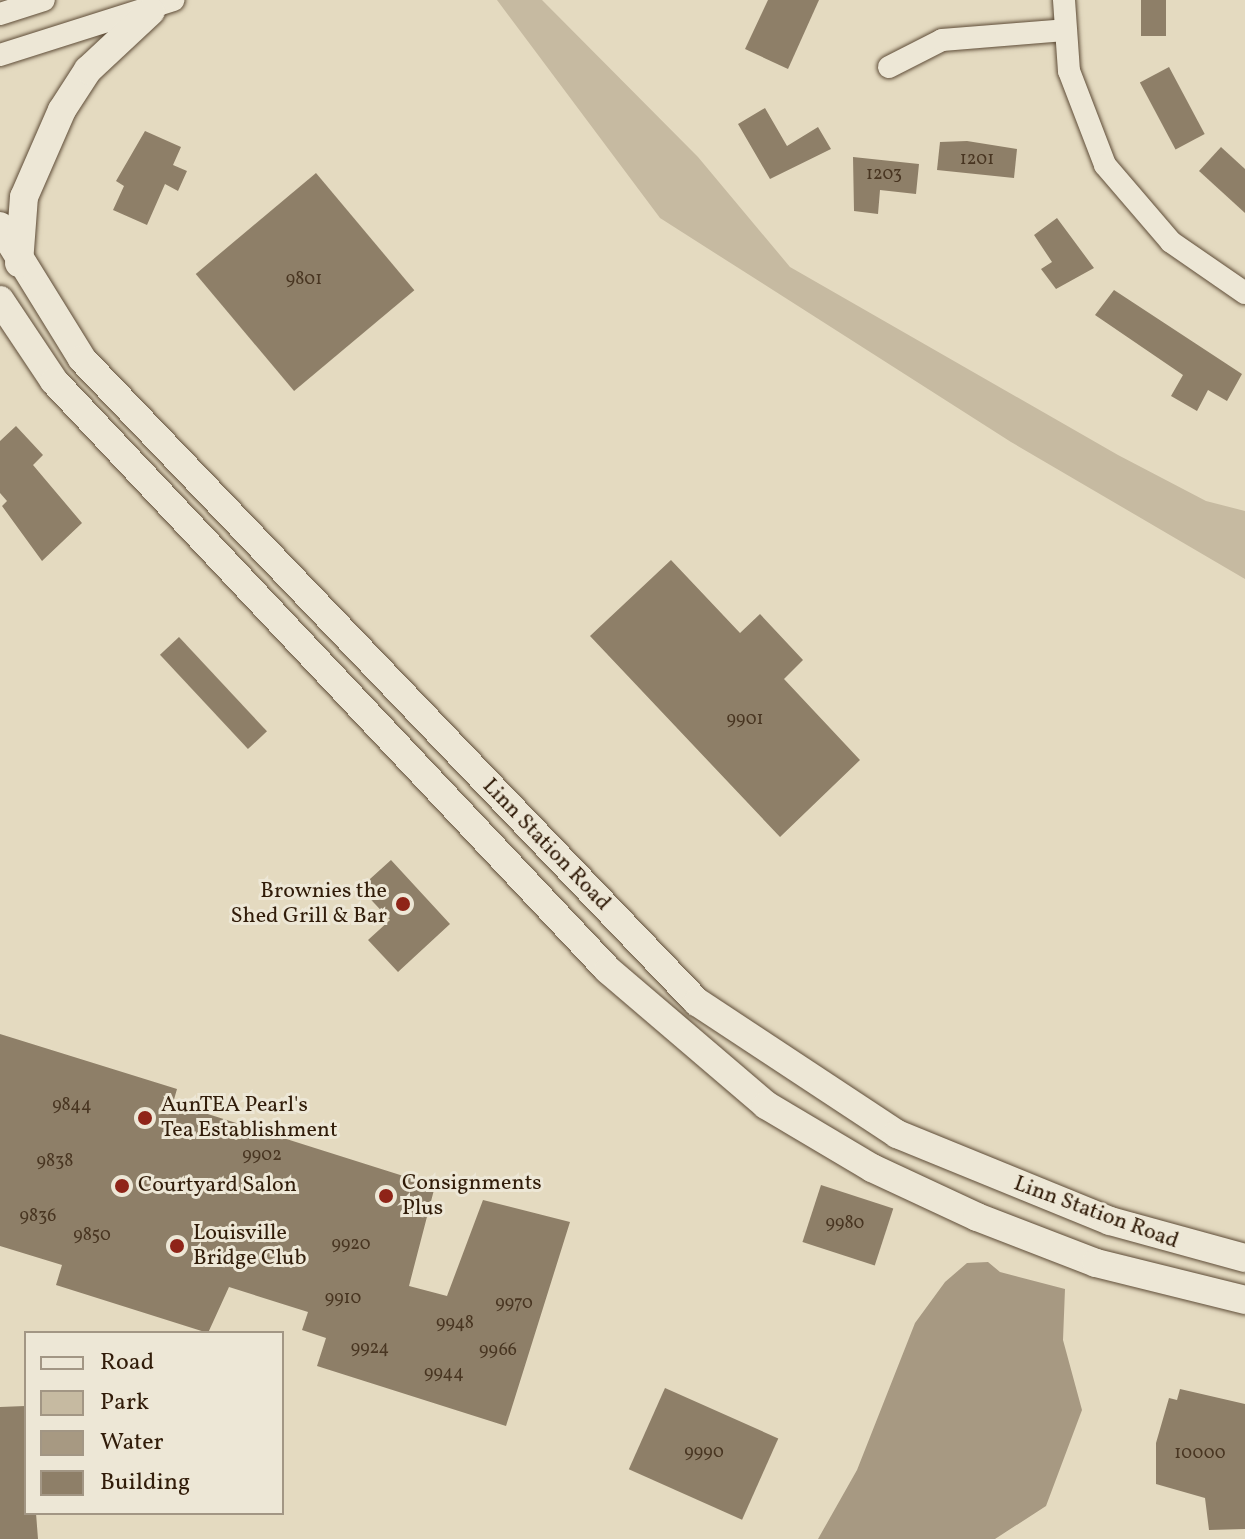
<!DOCTYPE html>
<html>
<head>
<meta charset="utf-8">
<style>
	body { margin:0 }
	#map { position:relative; width:1245px; height:1539px; overflow:hidden; background:#e4dac0; font-family:Vollkorn,serif }
	div>[style] { position:absolute }
	[style*='--x'] { left:calc(var(--x)*1px); top:calc(var(--y)*1px); width:calc(var(--w)*1px); rotate:calc(var(--a)*1deg) }
	.green>* { inset:0; background:#c6baa1 }
	.water>* { inset:0; background:#a79982 }
	.building>* { inset:0; background:#8e7f68; transform-origin:0 0 }
	.roads { filter:drop-shadow(0 0 2px #5e4c37) drop-shadow(0 0 2px #5e4c37) }
	.minor>* { height:22px; margin:-11px; padding:0 11px; transform-origin:11px; border-radius:11px; background:#ede7d6 }
	.tertiary>* { height:28px; margin:-14px; padding:0 14px; transform-origin:14px; border-radius:14px; background:#ede7d6 }
	.dots>* { width:22px; height:22px; translate:-50% -50%; box-sizing:border-box; border:4px solid #ede7d6; border-radius:50% }
	span { translate:-50% -50%; white-space:nowrap; text-align:center; line-height:1.15; -webkit-text-stroke:6px #ede7d6; paint-order:stroke }
	.number-label { font-size:18px; color:#483521 }
	.number-label span { -webkit-text-stroke-width:0 }
	.street-label { font-size:22px; color:#311c09 }
	.poi-label { font-size:22px; color:#311c09 }
	.right { translate:-100% -50%; text-align:right }
	.left { translate:0 -50%; text-align:left }
	.legend { position:absolute; left:24px; top:1331px; width:260px; height:184px; box-sizing:border-box; background:#ede7d6; border:2px solid #a29684; margin:0; padding:10px 14px; list-style:none; font-size:24px; color:#311c09 }
	.legend li { display:flex; align-items:center; gap:16px; height:40px }
	.legend b { width:40px; border:2px solid #a29684 }
</style>
</head>
<body>
<div id="map">
	<div class="green">
		<div style="clip-path:polygon(497px 0,542px 0,698px 157px,790px 267px,1118px 455px,1206px 501px,1245px 511px,1245px 579px,1011px 442px,660px 218px)"></div>
	</div>
	<div class="water">
		<div style="clip-path:polygon(988px 1262px,1000px 1272px,1065px 1289px,1063px 1340px,1082px 1410px,1046px 1506px,995px 1539px,818px 1539px,857px 1470px,915px 1323px,945px 1282px,967px 1263px)"></div>
	</div>
	<div class="building">
		<div style="clip-path:polygon(768px 0,819px 0,788px 69px,745px 49px)"></div>
		<div style="left:1141px;top:0;width:25px;height:36px"></div>
		<div style="left:1169px;top:67px;width:76px;height:33px;rotate:62deg"></div>
		<div style="clip-path:polygon(765px 108px,787px 146px,818px 127px,831px 149px,770px 179px,738px 124px)"></div>
		<div style="clip-path:polygon(145px 131px,181px 147px,173px 165px,187px 171px,178px 191px,165px 184px,147px 225px,113px 210px,124px 186px,116px 181px)"></div>
		<div style="clip-path:polygon(967px 141px,1017px 149px,1014px 178px,937px 170px,940px 142px)"></div>
		<div style="clip-path:polygon(1221px 147px,1245px 169px,1245px 213px,1199px 171px)"></div>
		<div style="clip-path:polygon(853px 157px,919px 164px,916px 194px,880px 190px,878px 214px,854px 211px)"></div>
		<div style="left:316px;top:173px;width:153px;height:157px;rotate:50deg"></div>
		<div style="clip-path:polygon(1057px 218px,1094px 268px,1056px 289px,1041px 269px,1052px 262px,1034px 235px)"></div>
		<div style="clip-path:polygon(1114px 290px,1242px 374px,1227px 401px,1208px 390px,1197px 411px,1171px 396px,1183px 375px,1095px 315px)"></div>
		<div style="clip-path:polygon(16px 426px,43px 455px,33px 465px,82px 523px,42px 561px,2px 506px,7px 501px,0 493px,0 441px)"></div>
		<div style="clip-path:polygon(671px 560px,740px 633px,760px 614px,803px 660px,784px 679px,860px 760px,780px 837px,590px 636px)"></div>
		<div style="left:179px;top:637px;width:129px;height:26px;rotate:47deg"></div>
		<div style="clip-path:polygon(391px 860px,450px 924px,398px 972px,368px 940px,390px 920px,360px 888px)"></div>
		<div style="clip-path:polygon(0 1034px,177px 1089px,173px 1103px,435px 1186px,409px 1286px,447px 1296px,483px 1200px,570px 1222px,506px 1426px,317px 1366px,326px 1338px,302px 1330px,308px 1312px,229px 1287px,208px 1333px,56px 1285px,62px 1265px,0 1246px)"></div>
		<div style="left:821px;top:1185px;width:76px;height:60px;rotate:18deg"></div>
		<div style="left:665px;top:1388px;width:124px;height:89px;rotate:24deg"></div>
		<div style="clip-path:polygon(1180px 1389px,1245px 1404px,1245px 1529px,1209px 1530px,1205px 1498px,1156px 1484px,1156px 1443px,1169px 1398px,1177px 1400px)"></div>
		<div style="clip-path:polygon(25px 1406px,26px 1513px,36px 1513px,38px 1539px,0 1539px,0 1407px)"></div>
	</div>
	<div class="roads">
		<div class="minor">
			<div style="--x:1064;--y:0;--w:71;--a:86"></div>
			<div style="--x:1069;--y:71;--w:101;--a:69"></div>
			<div style="--x:1105;--y:165;--w:101;--a:49.4"></div>
			<div style="--x:1171;--y:242;--w:90;--a:34.6"></div>
			<div style="--x:0;--y:14;--w:46;--a:-17.7"></div>
			<div style="--x:0;--y:55;--w:182;--a:-17.6"></div>
			<div style="--x:889;--y:67;--w:59;--a:-27"></div>
			<div style="--x:942;--y:40;--w:123;--a:-4.6"></div>
		</div>
		<div class="tertiary">
			<div style="--x:0;--y:226;--w:156;--a:58.3"></div>
			<div style="--x:82;--y:359;--w:890;--a:46.28"></div>
			<div style="--x:697;--y:1002;--w:240;--a:33.4"></div>
			<div style="--x:897;--y:1134;--w:230;--a:22.2"></div>
			<div style="--x:1110;--y:1221;--w:140;--a:15.3"></div>
			<div style="--x:19;--y:263;--w:66;--a:-85.7"></div>
			<div style="--x:24;--y:197;--w:95;--a:-66.4"></div>
			<div style="--x:62;--y:110;--w:48;--a:-57"></div>
			<div style="--x:88;--y:70;--w:86;--a:-43.1"></div>
			<div style="--x:0;--y:300;--w:97;--a:56.3"></div>
			<div style="--x:54;--y:381;--w:809;--a:46.75"></div>
			<div style="--x:608;--y:970;--w:208;--a:40.5"></div>
			<div style="--x:766;--y:1105;--w:123;--a:30.7"></div>
			<div style="--x:872;--y:1168;--w:116;--a:25"></div>
			<div style="--x:977;--y:1217;--w:128;--a:21.1"></div>
			<div style="--x:1096;--y:1263;--w:154;--a:13.9"></div>
		</div>
	</div>
	<div class="dots">
		<div style="left:403px;top:904px;background:#8f2418"></div>
		<div style="left:145px;top:1118px;background:#8f2418"></div>
		<div style="left:122px;top:1186px;background:#8f2418"></div>
		<div style="left:386px;top:1196px;background:#8f2418"></div>
		<div style="left:177px;top:1246px;background:#8f2418"></div>
	</div>
	<div class="number-label">
		<span style="left:977px;top:160px">1201</span>
		<span style="left:884px;top:175px">1203</span>
		<span style="left:304px;top:280px">9801</span>
		<span style="left:745px;top:720px">9901</span>
		<span style="left:72px;top:1106px">9844</span>
		<span style="left:262px;top:1156px">9902</span>
		<span style="left:55px;top:1162px">9838</span>
		<span style="left:38px;top:1217px">9836</span>
		<span style="left:845px;top:1224px">9980</span>
		<span style="left:92px;top:1236px">9850</span>
		<span style="left:351px;top:1245px">9920</span>
		<span style="left:343px;top:1299px">9910</span>
		<span style="left:514px;top:1304px">9970</span>
		<span style="left:455px;top:1324px">9948</span>
		<span style="left:370px;top:1349px">9924</span>
		<span style="left:498px;top:1351px">9966</span>
		<span style="left:444px;top:1374px">9944</span>
		<span style="left:704px;top:1453px">9990</span>
		<span style="left:1200px;top:1454px">10000</span>
	</div>
	<div class="street-label">
		<span style="left:546px;top:845px;rotate:46deg">Linn Station Road</span>
		<span style="left:1096px;top:1213px;rotate:20deg">Linn Station Road</span>
	</div>
	<div class="poi-label">
		<span class="right" style="left:387px;top:904px">Brownies the<br>Shed Grill &amp; Bar</span>
		<span class="left" style="left:161px;top:1118px">AunTEA Pearl's<br>Tea Establishment</span>
		<span class="left" style="left:402px;top:1196px">Consignments<br>Plus</span>
		<span class="left" style="left:138px;top:1186px">Courtyard Salon</span>
		<span class="left" style="left:193px;top:1246px">Louisville<br>Bridge Club</span>
	</div>
	<ul class="legend">
	<li><b style="height:10px;background:#ede7d6"></b>Road</li>
	<li><b style="height:22px;background:#c6baa1"></b>Park</li>
	<li><b style="height:22px;background:#a79982"></b>Water</li>
	<li><b style="height:22px;background:#8e7f68"></b>Building</li>
	</ul>
</div>
</body>
</html>
